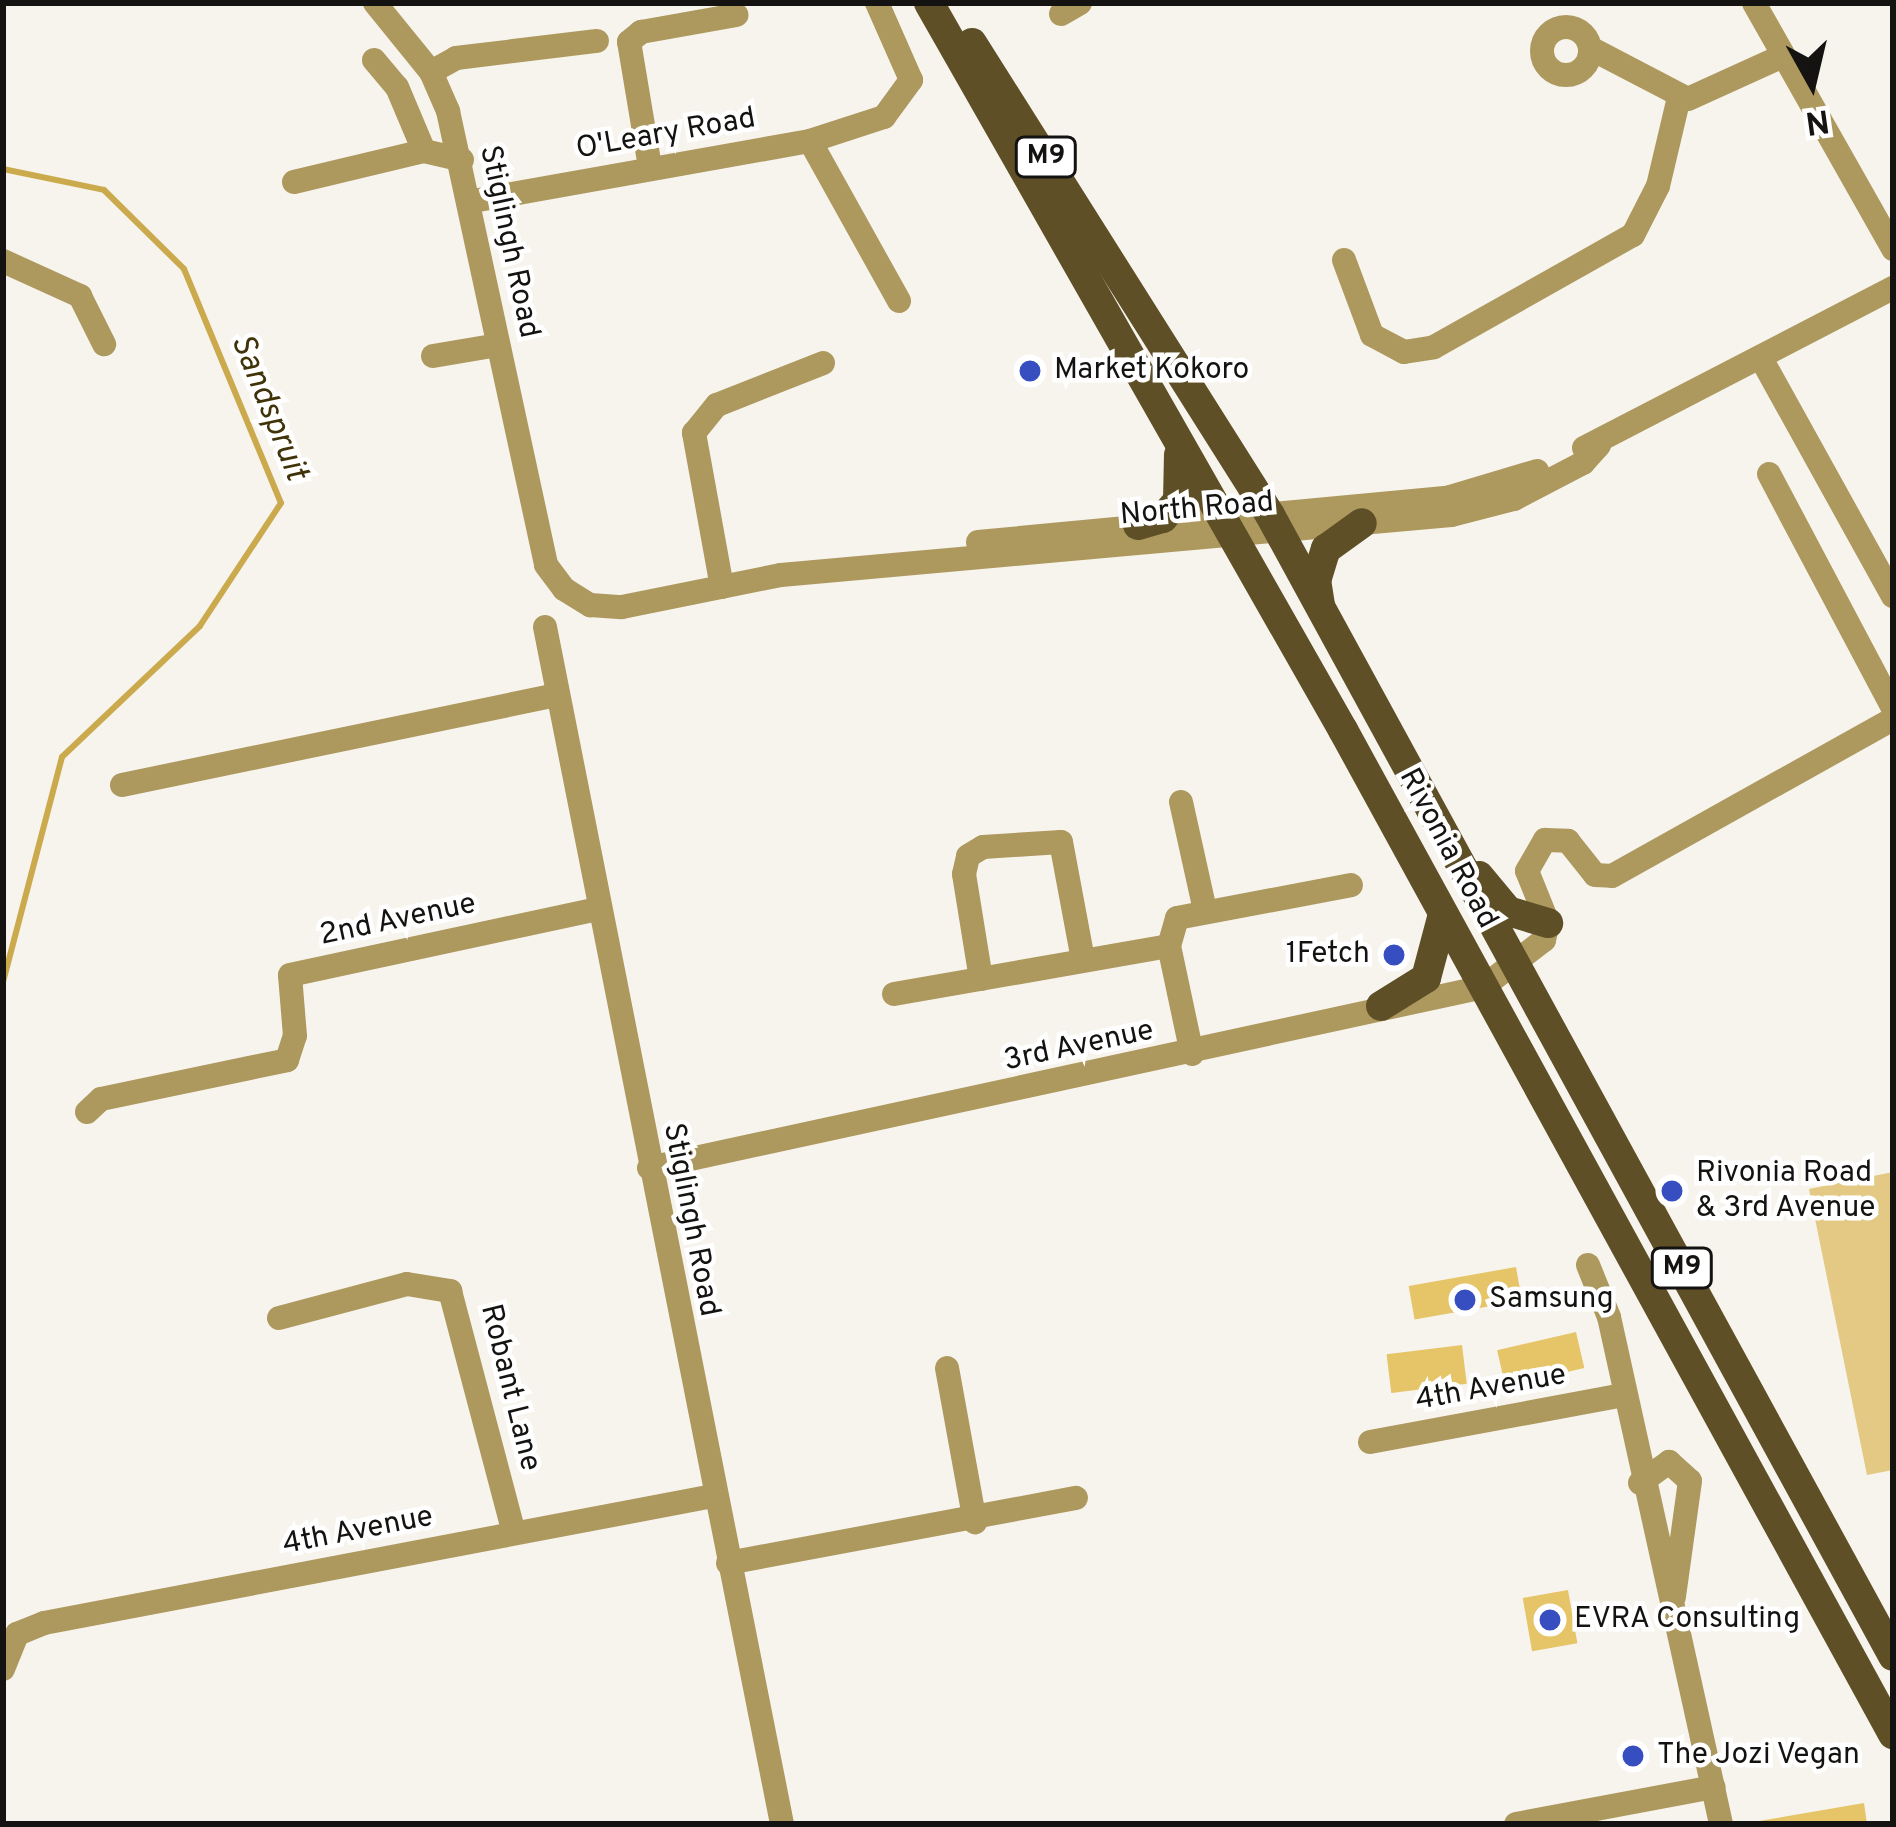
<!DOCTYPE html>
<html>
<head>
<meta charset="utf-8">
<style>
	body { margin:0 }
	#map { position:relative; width:1896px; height:1827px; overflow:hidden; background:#f7f4ed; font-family:Overpass,sans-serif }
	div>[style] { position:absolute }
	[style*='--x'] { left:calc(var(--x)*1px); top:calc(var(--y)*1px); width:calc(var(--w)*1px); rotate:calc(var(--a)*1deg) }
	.green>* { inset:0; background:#e3c984 }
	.stream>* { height:6px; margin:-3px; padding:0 3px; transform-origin:3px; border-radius:3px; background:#cbaa4d }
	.building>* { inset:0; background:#e6c468; transform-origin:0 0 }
	.minor>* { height:24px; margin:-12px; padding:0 12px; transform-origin:12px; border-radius:12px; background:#ad985e }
	.minor>.ring { margin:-12px; padding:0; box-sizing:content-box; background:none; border:24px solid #ad985e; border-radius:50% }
	.primary>* { height:30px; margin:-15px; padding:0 15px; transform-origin:15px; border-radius:15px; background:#5e4f27 }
	.dots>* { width:33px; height:33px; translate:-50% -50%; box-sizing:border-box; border:6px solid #fff; border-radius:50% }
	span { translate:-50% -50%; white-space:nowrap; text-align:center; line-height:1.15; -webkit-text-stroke:9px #fff; paint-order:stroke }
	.shield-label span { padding:3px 9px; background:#fff; border:3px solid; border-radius:9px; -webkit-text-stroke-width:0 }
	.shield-label { font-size:27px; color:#141311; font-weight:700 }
	.street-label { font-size:30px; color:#141311 }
	.poi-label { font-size:30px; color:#141311 }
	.left { translate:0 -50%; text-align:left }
	.right { translate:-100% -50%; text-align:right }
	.water-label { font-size:33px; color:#40330a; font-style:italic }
	.frame { position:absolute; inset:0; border:6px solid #141311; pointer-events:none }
	.north { position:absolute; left:1752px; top:24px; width:120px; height:120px; -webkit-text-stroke:9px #fff; paint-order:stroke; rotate:172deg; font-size:33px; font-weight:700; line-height:48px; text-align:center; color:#141311 }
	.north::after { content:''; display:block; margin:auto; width:42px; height:54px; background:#141311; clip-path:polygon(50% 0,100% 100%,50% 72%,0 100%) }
</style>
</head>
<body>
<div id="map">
	<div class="green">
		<div style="clip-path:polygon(1893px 1172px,1893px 1470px,1867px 1475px,1809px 1189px)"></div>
	</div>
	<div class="stream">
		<div style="--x:3;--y:169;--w:103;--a:11.7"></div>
		<div style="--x:104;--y:190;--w:112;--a:44.6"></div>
		<div style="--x:184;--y:269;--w:253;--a:67.5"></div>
		<div style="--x:281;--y:503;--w:147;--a:123.4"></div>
		<div style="--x:200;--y:626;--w:190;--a:136.5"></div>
		<div style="--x:62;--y:757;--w:233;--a:104.7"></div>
	</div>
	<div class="building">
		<div style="left:1516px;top:1267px;width:34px;height:109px;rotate:80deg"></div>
		<div style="left:1576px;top:1332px;width:37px;height:81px;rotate:77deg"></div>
		<div style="left:1462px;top:1345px;width:39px;height:76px;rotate:83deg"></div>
		<div style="left:1568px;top:1590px;width:54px;height:46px;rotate:80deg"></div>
		<div style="clip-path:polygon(1864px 1803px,1867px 1824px,1753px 1824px,1753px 1822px)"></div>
	</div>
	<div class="minor">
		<div style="--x:375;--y:3;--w:89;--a:50.9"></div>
		<div style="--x:431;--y:72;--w:43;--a:66.4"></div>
		<div style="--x:448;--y:111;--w:464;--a:77.8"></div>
		<div style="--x:546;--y:565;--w:30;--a:53"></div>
		<div style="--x:564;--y:589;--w:31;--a:32"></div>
		<div style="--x:590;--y:605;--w:32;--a:4"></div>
		<div style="--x:622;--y:607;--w:162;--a:-11.4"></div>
		<div style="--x:781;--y:575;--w:673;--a:-5.12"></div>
		<div style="--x:1451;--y:515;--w:65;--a:-14.3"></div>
		<div style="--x:1514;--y:499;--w:78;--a:-27.6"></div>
		<div style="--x:1583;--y:463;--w:24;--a:-48"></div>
		<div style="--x:1754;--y:3;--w:283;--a:60.5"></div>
		<div style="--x:1061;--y:14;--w:22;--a:-30"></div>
		<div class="ring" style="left:1542px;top:27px;width:24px;height:24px"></div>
		<div style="--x:1590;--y:48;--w:110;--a:27.5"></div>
		<div style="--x:1688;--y:99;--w:104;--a:-24.4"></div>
		<div style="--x:374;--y:60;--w:35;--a:50"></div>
		<div style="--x:397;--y:87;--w:69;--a:67.1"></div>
		<div style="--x:431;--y:72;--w:29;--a:-29"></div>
		<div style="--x:456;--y:58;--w:142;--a:-6.9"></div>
		<div style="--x:810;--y:141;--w:183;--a:60.9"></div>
		<div style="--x:650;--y:167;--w:127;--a:-99.5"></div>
		<div style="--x:629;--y:42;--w:16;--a:-40"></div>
		<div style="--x:641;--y:32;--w:97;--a:-10.1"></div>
		<div style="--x:294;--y:182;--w:134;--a:-13.4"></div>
		<div style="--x:424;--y:151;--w:39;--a:13"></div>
		<div style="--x:473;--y:201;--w:342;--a:-10.1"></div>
		<div style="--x:810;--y:141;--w:78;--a:-18"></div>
		<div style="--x:884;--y:117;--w:46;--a:-53.9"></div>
		<div style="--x:911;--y:80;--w:84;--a:-113.8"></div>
		<div style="--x:1344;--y:260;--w:80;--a:69.5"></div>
		<div style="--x:1372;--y:335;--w:36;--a:28"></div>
		<div style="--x:1404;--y:352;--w:30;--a:-9"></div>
		<div style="--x:1434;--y:347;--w:228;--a:-29.4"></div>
		<div style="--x:1633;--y:235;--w:55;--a:-63"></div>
		<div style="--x:1658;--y:186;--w:91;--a:-76.7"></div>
		<div style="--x:3;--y:261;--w:85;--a:24.4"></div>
		<div style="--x:80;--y:296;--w:54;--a:63.4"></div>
		<div style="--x:433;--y:356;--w:66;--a:-9.6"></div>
		<div style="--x:1762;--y:360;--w:270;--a:61"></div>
		<div style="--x:1584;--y:448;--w:348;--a:-27.4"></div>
		<div style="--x:1769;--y:474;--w:265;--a:62.1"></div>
		<div style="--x:978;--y:542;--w:474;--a:-5.4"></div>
		<div style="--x:1450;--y:497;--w:91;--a:-16.6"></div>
		<div style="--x:722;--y:587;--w:157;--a:-100.3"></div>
		<div style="--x:694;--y:433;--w:36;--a:-51"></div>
		<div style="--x:717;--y:405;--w:114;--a:-21.6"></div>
		<div style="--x:545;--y:627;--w:1220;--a:78.8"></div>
		<div style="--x:122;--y:785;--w:445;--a:-11.7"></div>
		<div style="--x:1181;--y:802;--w:111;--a:77.5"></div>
		<div style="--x:981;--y:979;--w:106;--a:-99.2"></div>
		<div style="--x:964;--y:874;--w:18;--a:-77"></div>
		<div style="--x:968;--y:856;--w:17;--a:-31"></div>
		<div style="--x:983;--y:847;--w:78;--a:-3.7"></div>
		<div style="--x:1061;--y:842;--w:120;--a:79.4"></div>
		<div style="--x:894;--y:994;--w:279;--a:-9.9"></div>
		<div style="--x:1192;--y:1054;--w:110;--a:-102"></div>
		<div style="--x:1169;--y:946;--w:29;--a:-74"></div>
		<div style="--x:1177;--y:918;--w:177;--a:-10.7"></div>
		<div style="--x:87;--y:1112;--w:19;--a:-43"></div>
		<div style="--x:101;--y:1099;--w:190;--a:-11.8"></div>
		<div style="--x:287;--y:1060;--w:25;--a:-72"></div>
		<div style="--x:295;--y:1036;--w:61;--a:-94.7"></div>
		<div style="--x:290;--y:975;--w:316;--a:-12.1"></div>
		<div style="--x:649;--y:1168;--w:853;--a:-12.24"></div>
		<div style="--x:1483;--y:987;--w:77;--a:-37.6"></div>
		<div style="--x:1544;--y:940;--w:17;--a:-77"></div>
		<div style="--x:1548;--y:923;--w:56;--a:-112"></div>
		<div style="--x:1527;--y:871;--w:36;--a:-60"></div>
		<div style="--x:1545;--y:840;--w:23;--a:2"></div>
		<div style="--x:1568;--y:841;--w:43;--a:51.5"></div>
		<div style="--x:1595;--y:875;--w:17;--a:3"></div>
		<div style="--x:1612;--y:876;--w:322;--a:-29.2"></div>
		<div style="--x:1588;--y:1265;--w:56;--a:68"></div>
		<div style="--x:1609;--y:1317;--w:519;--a:77.54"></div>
		<div style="--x:279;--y:1318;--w:132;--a:-14.9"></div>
		<div style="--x:407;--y:1284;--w:44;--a:9.2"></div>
		<div style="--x:450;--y:1291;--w:250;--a:75.2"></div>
		<div style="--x:947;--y:1368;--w:157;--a:79.7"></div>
		<div style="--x:1370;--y:1442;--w:257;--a:-10.5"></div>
		<div style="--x:1640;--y:1483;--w:36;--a:-36"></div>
		<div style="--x:1669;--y:1462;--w:28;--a:42"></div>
		<div style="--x:1690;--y:1481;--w:117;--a:97.9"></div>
		<div style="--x:728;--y:1563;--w:354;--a:-10.6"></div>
		<div style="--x:3;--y:1669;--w:38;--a:-68"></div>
		<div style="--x:17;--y:1634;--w:29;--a:-22"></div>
		<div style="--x:44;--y:1623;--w:681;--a:-10.75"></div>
		<div style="--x:1516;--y:1824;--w:201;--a:-10.6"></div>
	</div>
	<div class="primary">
		<div style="--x:929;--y:3;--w:837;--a:60.34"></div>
		<div style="--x:1343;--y:730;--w:1145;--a:61.29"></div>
		<div style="--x:972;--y:43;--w:558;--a:57.73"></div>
		<div style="--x:1270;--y:515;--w:1300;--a:61.36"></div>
		<div style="--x:1138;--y:525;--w:26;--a:-16"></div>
		<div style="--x:1163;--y:518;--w:23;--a:-49"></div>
		<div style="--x:1178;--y:501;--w:46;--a:-88.8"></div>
		<div style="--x:1320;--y:605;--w:24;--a:-99"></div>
		<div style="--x:1316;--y:581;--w:34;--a:-73"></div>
		<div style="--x:1326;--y:549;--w:44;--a:-35.8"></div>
		<div style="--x:1479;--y:876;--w:45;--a:50.4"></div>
		<div style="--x:1508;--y:911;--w:42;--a:16.7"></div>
		<div style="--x:1381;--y:1006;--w:53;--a:-31.9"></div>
		<div style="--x:1426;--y:978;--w:62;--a:-75.1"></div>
	</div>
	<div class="dots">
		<div style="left:1030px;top:371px;background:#374ec0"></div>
		<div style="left:1394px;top:955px;background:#374ec0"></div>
		<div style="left:1672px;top:1191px;background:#374ec0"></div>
		<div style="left:1465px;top:1300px;background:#374ec0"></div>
		<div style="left:1550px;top:1620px;background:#374ec0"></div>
		<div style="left:1633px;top:1756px;background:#374ec0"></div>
	</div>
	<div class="shield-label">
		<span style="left:1046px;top:157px">M9</span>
		<span style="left:1682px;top:1268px">M9</span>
	</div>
	<div class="street-label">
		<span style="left:666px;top:135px;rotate:-10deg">O'Leary Road</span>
		<span style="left:508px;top:242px;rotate:78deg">Stiglingh Road</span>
		<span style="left:1197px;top:510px;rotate:-5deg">North Road</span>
		<span style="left:1447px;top:849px;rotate:62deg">Rivonia Road</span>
		<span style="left:398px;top:921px;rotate:-12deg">2nd Avenue</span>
		<span style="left:1079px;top:1047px;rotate:-12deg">3rd Avenue</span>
		<span style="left:690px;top:1220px;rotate:79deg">Stiglingh Road</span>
		<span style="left:509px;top:1388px;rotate:76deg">Robant Lane</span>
		<span style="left:1491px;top:1389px;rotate:-10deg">4th Avenue</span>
		<span style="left:358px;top:1532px;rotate:-11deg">4th Avenue</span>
	</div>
	<div class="poi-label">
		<span class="left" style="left:1054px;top:371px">Market Kokoro</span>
		<span class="right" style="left:1370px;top:955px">1Fetch</span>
		<span class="left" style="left:1696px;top:1191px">Rivonia Road<br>&amp; 3rd Avenue</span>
		<span class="left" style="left:1489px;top:1300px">Samsung</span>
		<span class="left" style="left:1574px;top:1620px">EVRA Consulting</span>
		<span class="left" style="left:1657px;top:1756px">The Jozi Vegan</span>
	</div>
	<div class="water-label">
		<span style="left:267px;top:408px;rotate:68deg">Sandspruit</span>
	</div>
	<div class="frame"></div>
	<div class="north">N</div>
</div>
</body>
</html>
